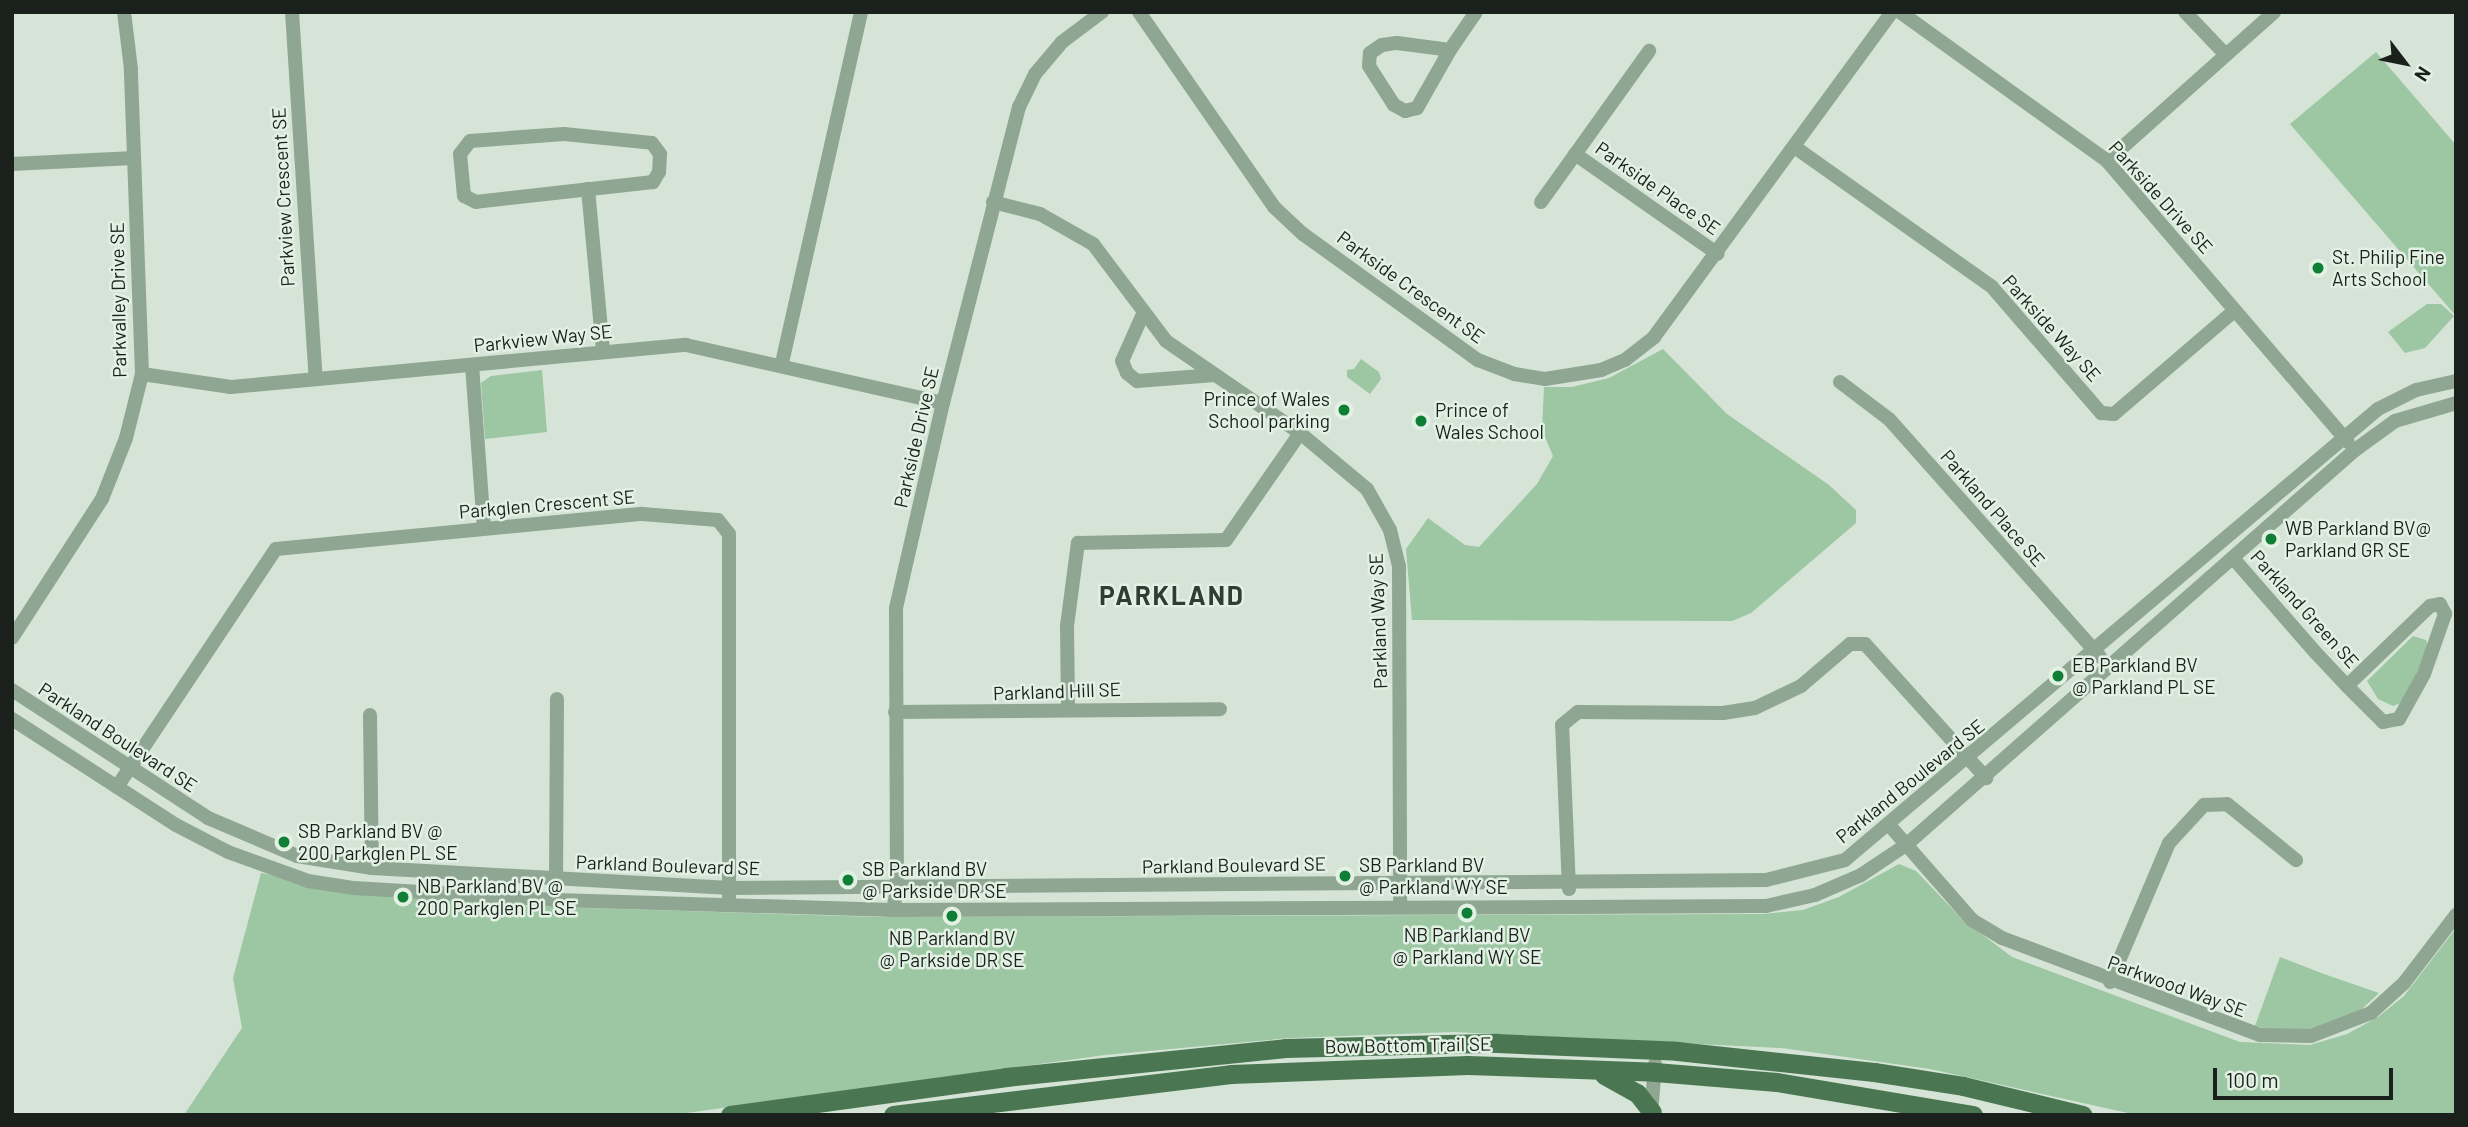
<!DOCTYPE html>
<html>
<head>
<meta charset="utf-8">
<style>
	body { margin:0 }
	#map { position:relative; width:2468px; height:1127px; overflow:hidden; background:#d5e4d6; font-family:Barlow,sans-serif }
	div>[style] { position:absolute }
	[style*='--x'] { left:calc(var(--x)*1px); top:calc(var(--y)*1px); width:calc(var(--w)*1px); rotate:calc(var(--a)*1deg) }
	.green>* { inset:0; background:#9dc6a3 }
	.minor>* { height:14px; margin:-7px; padding:0 7px; transform-origin:7px; border-radius:7px; background:#8fa792 }
	.major>* { height:19px; margin:-9.5px; padding:0 9.5px; transform-origin:9.5px; border-radius:9.5px; background:#4a7752 }
	.dots>* { width:19px; height:19px; translate:-50% -50%; box-sizing:border-box; border:4px solid #e2f1e3; border-radius:50% }
	span { translate:-50% -50%; white-space:nowrap; text-align:center; line-height:1.15; -webkit-text-stroke:5px #e2f1e3; paint-order:stroke }
	.street-label { font-size:19px; color:#1a201b }
	.poi-label { font-size:19px; color:#1a201b }
	.left { translate:0 -50%; text-align:left }
	.right { translate:-100% -50%; text-align:right }
	.district-label { font-size:26px; color:#303d32; font-weight:700; letter-spacing:2px }
	.frame { position:absolute; inset:0; border:14px solid #1a201b; pointer-events:none }
	.north { position:absolute; left:2370px; top:28px; width:70px; height:70px; -webkit-text-stroke:5px #e2f1e3; paint-order:stroke; rotate:122deg; font-size:19px; font-weight:700; line-height:28px; text-align:center; color:#1a201b }
	.north::after { content:''; display:block; margin:auto; width:24px; height:32px; background:#1a201b; clip-path:polygon(50% 0,100% 100%,50% 72%,0 100%) }
	.scale { position:absolute; left:2213px; top:1068px; width:180px; height:32px; box-sizing:border-box; border:4px solid #1a201b; border-top:0; padding-left:9px; font-size:21px; line-height:24px; white-space:nowrap; color:#1a201b; -webkit-text-stroke:5px #e2f1e3; paint-order:stroke }
</style>
</head>
<body>
<div id="map">
	<div class="green">
		<div style="clip-path:polygon(2376px 52px,2456px 145px,2456px 316px,2290px 124px)"></div>
		<div style="clip-path:polygon(2427px 304px,2441px 304px,2454px 316px,2425px 348px,2405px 353px,2388px 332px)"></div>
		<div style="clip-path:polygon(1663px 349px,1727px 414px,1829px 485px,1856px 510px,1856px 523px,1751px 613px,1732px 621px,1412px 620px,1406px 549px,1428px 518px,1465px 545px,1479px 547px,1537px 484px,1553px 456px,1542px 430px,1544px 387px,1572px 387px,1609px 378px)"></div>
		<div style="clip-path:polygon(1361px 359px,1379px 372px,1381px 379px,1370px 394px,1347px 377px,1347px 370px,1354px 369px)"></div>
		<div style="clip-path:polygon(542px 370px,547px 432px,485px 439px,481px 383px,491px 376px)"></div>
		<div style="clip-path:polygon(2413px 636px,2426px 640px,2428px 646px,2405px 701px,2393px 706px,2378px 699px,2367px 681px)"></div>
		<div style="clip-path:polygon(1899px 864px,1916px 871px,1963px 920px,2012px 957px,2240px 1042px,2310px 1045px,2347px 1034px,2378px 1017px,2404px 996px,2456px 928px,2456px 1115px,2137px 1115px,1930px 1069px,1782px 1048px,1453px 1032px,1290px 1038px,1105px 1055px,672px 1115px,184px 1115px,242px 1028px,233px 978px,261px 873px,348px 890px,518px 906px,877px 917px,1763px 914px,1803px 910px,1839px 897px)"></div>
		<div style="clip-path:polygon(2280px 957px,2324px 974px,2379px 993px,2361px 1010px,2314px 1030px,2279px 1032px,2255px 1026px)"></div>
	</div>
	<div class="minor">
		<div style="--x:292;--y:12;--w:368;--a:86.3"></div>
		<div style="--x:1139;--y:12;--w:237;--a:55.3"></div>
		<div style="--x:1274;--y:207;--w:40;--a:43"></div>
		<div style="--x:1303;--y:234;--w:216;--a:35.8"></div>
		<div style="--x:1478;--y:360;--w:39;--a:21"></div>
		<div style="--x:1514;--y:374;--w:31;--a:9"></div>
		<div style="--x:1545;--y:379;--w:57;--a:-9.1"></div>
		<div style="--x:1601;--y:370;--w:26;--a:-23"></div>
		<div style="--x:1625;--y:360;--w:37;--a:-38"></div>
		<div style="--x:1654;--y:337;--w:403;--a:-53.8"></div>
		<div style="--x:1900;--y:12;--w:255;--a:35.7"></div>
		<div style="--x:2107;--y:161;--w:370;--a:49.4"></div>
		<div style="--x:2185;--y:12;--w:58;--a:46.4"></div>
		<div style="--x:1397;--y:43;--w:53;--a:7.5"></div>
		<div style="--x:1450;--y:50;--w:67;--a:119.6"></div>
		<div style="--x:1417;--y:108;--w:12;--a:166"></div>
		<div style="--x:1405;--y:111;--w:13;--a:-151"></div>
		<div style="--x:1394;--y:105;--w:46;--a:-122.7"></div>
		<div style="--x:1369;--y:66;--w:13;--a:-86"></div>
		<div style="--x:1370;--y:53;--w:14;--a:-34"></div>
		<div style="--x:1382;--y:45;--w:15;--a:-8"></div>
		<div style="--x:1450;--y:50;--w:46;--a:-55.6"></div>
		<div style="--x:564;--y:134;--w:88;--a:5.8"></div>
		<div style="--x:652;--y:143;--w:14;--a:54"></div>
		<div style="--x:660;--y:154;--w:18;--a:93"></div>
		<div style="--x:659;--y:172;--w:12;--a:121"></div>
		<div style="--x:653;--y:182;--w:178;--a:173.6"></div>
		<div style="--x:476;--y:202;--w:13;--a:-153"></div>
		<div style="--x:464;--y:196;--w:42;--a:-95.4"></div>
		<div style="--x:460;--y:154;--w:16;--a:-52"></div>
		<div style="--x:470;--y:141;--w:94;--a:-4.3"></div>
		<div style="--x:1796;--y:148;--w:240;--a:35.3"></div>
		<div style="--x:1992;--y:287;--w:167;--a:49.1"></div>
		<div style="--x:2101;--y:413;--w:13;--a:4"></div>
		<div style="--x:2114;--y:414;--w:158;--a:-40.6"></div>
		<div style="--x:1575;--y:154;--w:174;--a:35"></div>
		<div style="--x:2107;--y:161;--w:224;--a:-41.7"></div>
		<div style="--x:12;--y:164;--w:122;--a:-2.8"></div>
		<div style="--x:588;--y:189;--w:162;--a:84.7"></div>
		<div style="--x:993;--y:202;--w:49;--a:14.3"></div>
		<div style="--x:1040;--y:214;--w:61;--a:29.5"></div>
		<div style="--x:1093;--y:244;--w:121;--a:53"></div>
		<div style="--x:1166;--y:341;--w:163;--a:34.5"></div>
		<div style="--x:1300;--y:433;--w:87;--a:39.9"></div>
		<div style="--x:1367;--y:489;--w:47;--a:60.7"></div>
		<div style="--x:1390;--y:530;--w:38;--a:76"></div>
		<div style="--x:1399;--y:567;--w:340;--a:89.8"></div>
		<div style="--x:1541;--y:202;--w:186;--a:-54.4"></div>
		<div style="--x:1143;--y:314;--w:51;--a:114.1"></div>
		<div style="--x:1122;--y:361;--w:13;--a:67"></div>
		<div style="--x:1127;--y:373;--w:13;--a:39"></div>
		<div style="--x:1137;--y:381;--w:78;--a:-4.4"></div>
		<div style="--x:782;--y:363;--w:360;--a:-77.3"></div>
		<div style="--x:472;--y:365;--w:163;--a:85.8"></div>
		<div style="--x:142;--y:374;--w:90;--a:8.3"></div>
		<div style="--x:231;--y:387;--w:457;--a:-5.3"></div>
		<div style="--x:686;--y:345;--w:263;--a:12.7"></div>
		<div style="--x:1840;--y:382;--w:61;--a:37.1"></div>
		<div style="--x:1889;--y:419;--w:318;--a:48.4"></div>
		<div style="--x:2233;--y:558;--w:126;--a:48.9"></div>
		<div style="--x:2316;--y:653;--w:45;--a:46.8"></div>
		<div style="--x:2347;--y:686;--w:51;--a:45"></div>
		<div style="--x:2383;--y:722;--w:16;--a:-11"></div>
		<div style="--x:2399;--y:719;--w:51;--a:-60.9"></div>
		<div style="--x:2424;--y:674;--w:64;--a:-70.7"></div>
		<div style="--x:2445;--y:614;--w:11;--a:-117"></div>
		<div style="--x:2440;--y:604;--w:10;--a:169"></div>
		<div style="--x:2430;--y:606;--w:115;--a:136.1"></div>
		<div style="--x:12;--y:638;--w:166;--a:-57.1"></div>
		<div style="--x:102;--y:499;--w:66;--a:-68.5"></div>
		<div style="--x:126;--y:438;--w:66;--a:-76"></div>
		<div style="--x:142;--y:374;--w:305;--a:-92.1"></div>
		<div style="--x:131;--y:69;--w:57;--a:-97"></div>
		<div style="--x:12;--y:690;--w:234;--a:33.1"></div>
		<div style="--x:208;--y:818;--w:97;--a:23.1"></div>
		<div style="--x:297;--y:856;--w:76;--a:9.1"></div>
		<div style="--x:372;--y:868;--w:359;--a:3.2"></div>
		<div style="--x:730;--y:888;--w:1036;--a:-0.44"></div>
		<div style="--x:1766;--y:880;--w:81;--a:-14.2"></div>
		<div style="--x:1845;--y:860;--w:698;--a:-40.24"></div>
		<div style="--x:2378;--y:409;--w:42;--a:-26.6"></div>
		<div style="--x:2416;--y:390;--w:41;--a:-12.7"></div>
		<div style="--x:1068;--y:707;--w:81;--a:-90.7"></div>
		<div style="--x:1067;--y:626;--w:84;--a:-82.5"></div>
		<div style="--x:1078;--y:543;--w:148;--a:-1.2"></div>
		<div style="--x:1226;--y:540;--w:130;--a:-55.3"></div>
		<div style="--x:895;--y:712;--w:325;--a:-0.5"></div>
		<div style="--x:370;--y:715;--w:153;--a:89.3"></div>
		<div style="--x:12;--y:719;--w:195;--a:32.9"></div>
		<div style="--x:176;--y:825;--w:59;--a:27.4"></div>
		<div style="--x:228;--y:852;--w:85;--a:19.9"></div>
		<div style="--x:308;--y:881;--w:47;--a:8.7"></div>
		<div style="--x:354;--y:888;--w:202;--a:3.4"></div>
		<div style="--x:556;--y:900;--w:337;--a:1.7"></div>
		<div style="--x:893;--y:910;--w:873;--a:-0.26"></div>
		<div style="--x:1766;--y:906;--w:50;--a:-12.7"></div>
		<div style="--x:1815;--y:895;--w:50;--a:-23.5"></div>
		<div style="--x:1861;--y:875;--w:54;--a:-33.7"></div>
		<div style="--x:1906;--y:845;--w:598;--a:-41.34"></div>
		<div style="--x:2355;--y:450;--w:49;--a:-35.9"></div>
		<div style="--x:2395;--y:421;--w:64;--a:-16.4"></div>
		<div style="--x:117;--y:787;--w:286;--a:-56.3"></div>
		<div style="--x:276;--y:549;--w:368;--a:-5.5"></div>
		<div style="--x:642;--y:514;--w:76;--a:4.5"></div>
		<div style="--x:718;--y:520;--w:18;--a:52"></div>
		<div style="--x:729;--y:534;--w:363;--a:90"></div>
		<div style="--x:1890;--y:826;--w:125;--a:48.9"></div>
		<div style="--x:1972;--y:920;--w:35;--a:31"></div>
		<div style="--x:2002;--y:938;--w:276;--a:20.6"></div>
		<div style="--x:2260;--y:1035;--w:51;--a:1.1"></div>
		<div style="--x:2311;--y:1036;--w:64;--a:-21"></div>
		<div style="--x:2371;--y:1013;--w:45;--a:-42.3"></div>
		<div style="--x:2404;--y:983;--w:86;--a:-52.6"></div>
		<div style="--x:556;--y:887;--w:188;--a:-89.7"></div>
		<div style="--x:1569;--y:889;--w:164;--a:-92.4"></div>
		<div style="--x:1562;--y:725;--w:21;--a:-39"></div>
		<div style="--x:1578;--y:712;--w:145;--a:0.4"></div>
		<div style="--x:1723;--y:713;--w:32;--a:-9"></div>
		<div style="--x:1755;--y:708;--w:51;--a:-25.6"></div>
		<div style="--x:1801;--y:686;--w:65;--a:-40.6"></div>
		<div style="--x:1850;--y:644;--w:15;--a:0"></div>
		<div style="--x:1865;--y:644;--w:181;--a:47.9"></div>
		<div style="--x:893;--y:910;--w:21;--a:-79"></div>
		<div style="--x:897;--y:889;--w:281;--a:-90.2"></div>
		<div style="--x:896;--y:608;--w:210;--a:-77.1"></div>
		<div style="--x:943;--y:403;--w:306;--a:-75.6"></div>
		<div style="--x:1019;--y:107;--w:37;--a:-64"></div>
		<div style="--x:1035;--y:74;--w:42;--a:-49.8"></div>
		<div style="--x:1062;--y:42;--w:50;--a:-36.9"></div>
		<div style="--x:2110;--y:982;--w:151;--a:-67"></div>
		<div style="--x:2169;--y:843;--w:52;--a:-47.4"></div>
		<div style="--x:2204;--y:805;--w:23;--a:-2"></div>
		<div style="--x:2227;--y:804;--w:89;--a:39.1"></div>
		<div style="--x:1651;--y:1115;--w:51;--a:-85.5"></div>
	</div>
	<div class="major">
		<div style="--x:1604;--y:1075;--w:38;--a:29"></div>
		<div style="--x:1637;--y:1093;--w:24;--a:52"></div>
		<div style="--x:730;--y:1115;--w:279;--a:-7.8"></div>
		<div style="--x:1006;--y:1077;--w:281;--a:-5.9"></div>
		<div style="--x:1285;--y:1048;--w:212;--a:-1.4"></div>
		<div style="--x:1497;--y:1043;--w:180;--a:2.5"></div>
		<div style="--x:1677;--y:1051;--w:198;--a:6.1"></div>
		<div style="--x:1874;--y:1072;--w:90;--a:8.9"></div>
		<div style="--x:1963;--y:1086;--w:123;--a:13.6"></div>
		<div style="--x:893;--y:1115;--w:340;--a:-6.9"></div>
		<div style="--x:1231;--y:1074;--w:237;--a:-2.2"></div>
		<div style="--x:1468;--y:1065;--w:187;--a:2.1"></div>
		<div style="--x:1655;--y:1072;--w:122;--a:4.7"></div>
		<div style="--x:1777;--y:1082;--w:199;--a:9.6"></div>
	</div>
	<div class="dots">
		<div style="left:2318px;top:268px;background:#0f7f36"></div>
		<div style="left:1344px;top:410px;background:#0f7f36"></div>
		<div style="left:1421px;top:421px;background:#0f7f36"></div>
		<div style="left:2271px;top:539px;background:#0f7f36"></div>
		<div style="left:2058px;top:676px;background:#0f7f36"></div>
		<div style="left:284px;top:842px;background:#0f7f36"></div>
		<div style="left:1345px;top:876px;background:#0f7f36"></div>
		<div style="left:848px;top:880px;background:#0f7f36"></div>
		<div style="left:403px;top:897px;background:#0f7f36"></div>
		<div style="left:1467px;top:913px;background:#0f7f36"></div>
		<div style="left:952px;top:916px;background:#0f7f36"></div>
	</div>
	<div class="street-label">
		<span style="left:1658px;top:188px;rotate:35deg">Parkside Place SE</span>
		<span style="left:283px;top:197px;rotate:-93deg">Parkview Crescent SE</span>
		<span style="left:2161px;top:197px;rotate:48deg">Parkside Drive SE</span>
		<span style="left:1411px;top:287px;rotate:36deg">Parkside Crescent SE</span>
		<span style="left:118px;top:300px;rotate:-91deg">Parkvalley Drive SE</span>
		<span style="left:2052px;top:328px;rotate:48deg">Parkside Way SE</span>
		<span style="left:543px;top:338px;rotate:-6deg">Parkview Way SE</span>
		<span style="left:916px;top:437px;rotate:-77deg">Parkside Drive SE</span>
		<span style="left:547px;top:504px;rotate:-5deg">Parkglen Crescent SE</span>
		<span style="left:1993px;top:508px;rotate:49deg">Parkland Place SE</span>
		<span style="left:2305px;top:609px;rotate:48deg">Parkland Green SE</span>
		<span style="left:1378px;top:621px;rotate:-92deg">Parkland Way SE</span>
		<span style="left:1057px;top:691px;rotate:-2deg">Parkland Hill SE</span>
		<span style="left:118px;top:737px;rotate:33deg">Parkland Boulevard SE</span>
		<span style="left:1910px;top:781px;rotate:-39deg">Parkland Boulevard SE</span>
		<span style="left:668px;top:865px;rotate:2deg">Parkland Boulevard SE</span>
		<span style="left:1234px;top:865px;rotate:-1deg">Parkland Boulevard SE</span>
		<span style="left:2177px;top:986px;rotate:20deg">Parkwood Way SE</span>
		<span style="left:1408px;top:1045px;rotate:-1deg">Bow Bottom Trail SE</span>
	</div>
	<div class="poi-label">
		<span class="left" style="left:2332px;top:268px">St. Philip Fine<br>Arts School</span>
		<span class="right" style="left:1330px;top:410px">Prince of Wales<br>School parking</span>
		<span class="left" style="left:1435px;top:421px">Prince of<br>Wales School</span>
		<span class="left" style="left:2285px;top:539px">WB Parkland BV@<br>Parkland GR SE</span>
		<span class="left" style="left:2072px;top:676px">EB Parkland BV<br>@ Parkland PL SE</span>
		<span class="left" style="left:298px;top:842px">SB Parkland BV @<br>200 Parkglen PL SE</span>
		<span class="left" style="left:1359px;top:876px">SB Parkland BV<br>@ Parkland WY SE</span>
		<span class="left" style="left:862px;top:880px">SB Parkland BV<br>@ Parkside DR SE</span>
		<span class="left" style="left:417px;top:897px">NB Parkland BV @<br>200 Parkglen PL SE</span>
		<span style="left:1467px;top:946px">NB Parkland BV<br>@ Parkland WY SE</span>
		<span style="left:952px;top:949px">NB Parkland BV<br>@ Parkside DR SE</span>
	</div>
	<div class="district-label">
		<span style="left:1172px;top:595px">PARKLAND</span>
	</div>
	<div class="frame"></div>
	<div class="north">N</div>
	<div class="scale">100 m</div>
</div>
</body>
</html>
